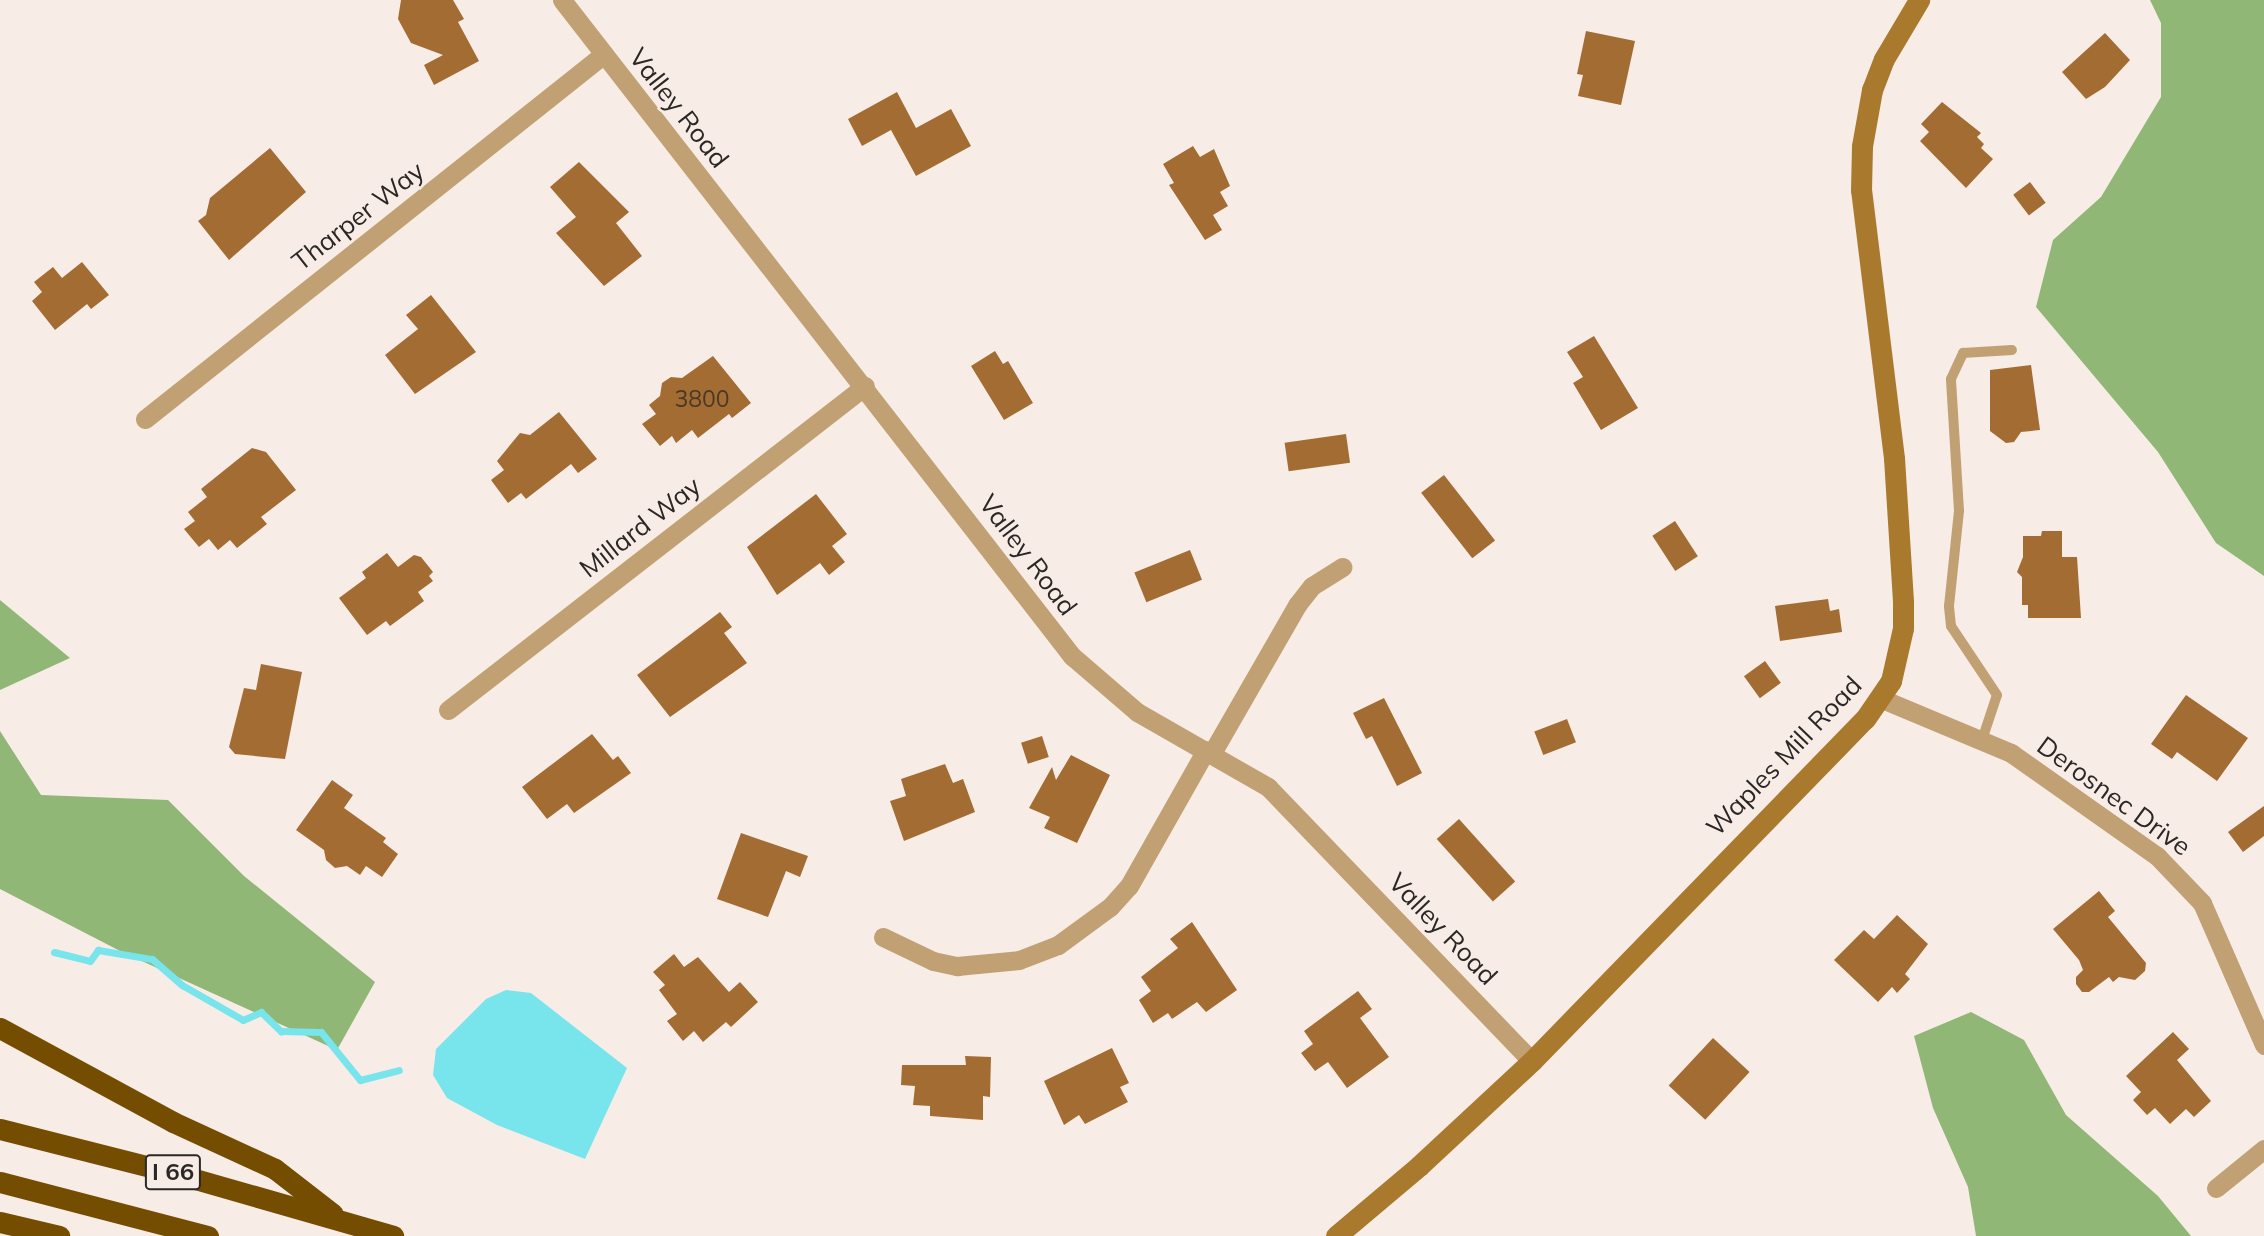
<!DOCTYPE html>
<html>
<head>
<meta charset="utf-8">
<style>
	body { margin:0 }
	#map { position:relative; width:2264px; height:1236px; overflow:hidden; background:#f8ece7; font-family:Mulish,sans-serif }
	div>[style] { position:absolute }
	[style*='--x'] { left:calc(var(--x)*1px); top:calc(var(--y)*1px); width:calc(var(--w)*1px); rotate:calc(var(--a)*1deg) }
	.forest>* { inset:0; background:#90b775 }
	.water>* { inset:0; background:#78e4ec }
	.stream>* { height:7px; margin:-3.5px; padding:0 3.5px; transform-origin:3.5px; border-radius:3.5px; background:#78e4ec }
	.building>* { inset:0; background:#a26c33; transform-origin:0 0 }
	.lane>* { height:10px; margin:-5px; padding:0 5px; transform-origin:5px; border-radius:5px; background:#c1a173 }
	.street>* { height:19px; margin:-9.5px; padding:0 9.5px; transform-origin:9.5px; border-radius:9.5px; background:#c1a173 }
	.secondary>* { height:21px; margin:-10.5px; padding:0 10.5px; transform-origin:10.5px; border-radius:10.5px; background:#a97a2d }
	.highway>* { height:21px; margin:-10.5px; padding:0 10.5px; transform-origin:10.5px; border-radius:10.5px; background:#744d00 }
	span { translate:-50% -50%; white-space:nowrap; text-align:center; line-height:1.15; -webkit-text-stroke:5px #f8ece7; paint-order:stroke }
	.number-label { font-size:23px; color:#493828 }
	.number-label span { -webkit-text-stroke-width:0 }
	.shield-label span { padding:2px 5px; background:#f8ece7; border:2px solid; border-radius:5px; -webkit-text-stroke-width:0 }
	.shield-label { font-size:24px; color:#2b2725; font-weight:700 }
	.street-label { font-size:26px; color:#2b2725 }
</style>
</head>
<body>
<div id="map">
	<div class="forest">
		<div style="clip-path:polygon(2150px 0,2264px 0,2264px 576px,2216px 543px,2158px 452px,2036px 307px,2053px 240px,2101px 197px,2161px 97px,2161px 23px)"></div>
		<div style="clip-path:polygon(0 600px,70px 658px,0 690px)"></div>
		<div style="clip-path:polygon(0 731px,41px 795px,168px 800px,244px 876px,375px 982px,337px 1050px,122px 952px,0 889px)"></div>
		<div style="clip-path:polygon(1971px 1012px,2024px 1040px,2066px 1115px,2158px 1196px,2191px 1236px,1976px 1236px,1968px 1187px,1933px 1108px,1914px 1036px)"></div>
	</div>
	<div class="water">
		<div style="clip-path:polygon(506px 990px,531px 993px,627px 1068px,585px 1159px,497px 1125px,447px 1098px,433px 1075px,436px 1049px,486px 999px)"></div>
	</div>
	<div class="stream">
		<div style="--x:54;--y:952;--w:37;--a:14"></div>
		<div style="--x:90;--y:961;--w:14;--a:-54"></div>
		<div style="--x:98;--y:950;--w:55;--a:9.5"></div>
		<div style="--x:152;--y:959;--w:40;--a:41"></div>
		<div style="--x:182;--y:985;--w:70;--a:29.8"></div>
		<div style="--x:243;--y:1020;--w:20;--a:-24"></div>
		<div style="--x:261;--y:1012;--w:28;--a:44"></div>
		<div style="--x:281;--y:1031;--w:40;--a:1.4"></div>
		<div style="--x:321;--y:1032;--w:62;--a:50.9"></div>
		<div style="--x:360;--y:1080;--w:40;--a:-14.4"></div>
	</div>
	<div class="building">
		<div style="clip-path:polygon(401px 0,453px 0,464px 19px,458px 22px,479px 61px,434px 85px,424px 65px,443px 55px,411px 43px,398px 19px)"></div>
		<div style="clip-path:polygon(1586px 31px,1635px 41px,1621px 105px,1578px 96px,1583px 75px,1577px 74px)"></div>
		<div style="clip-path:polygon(2105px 33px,2130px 60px,2105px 87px,2086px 99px,2062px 72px)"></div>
		<div style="clip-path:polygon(897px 92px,916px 128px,951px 109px,971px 146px,916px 176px,891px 130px,862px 146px,848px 119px)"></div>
		<div style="clip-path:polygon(1942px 102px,1981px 133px,1977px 137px,1984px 144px,1981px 148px,1993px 159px,1966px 188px,1920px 141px,1929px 132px,1921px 124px)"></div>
		<div style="clip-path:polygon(1193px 146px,1200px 157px,1214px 149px,1230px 186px,1220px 192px,1228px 206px,1213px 215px,1222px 230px,1205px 240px,1169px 185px,1174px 183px,1163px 164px)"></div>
		<div style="clip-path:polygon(270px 148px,306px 192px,229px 260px,198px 221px,206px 215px,210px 198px)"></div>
		<div style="clip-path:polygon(579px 162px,629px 212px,616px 223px,642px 256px,604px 286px,556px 233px,576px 217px,550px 187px)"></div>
		<div style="left:2030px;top:182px;width:26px;height:21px;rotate:53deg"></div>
		<div style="clip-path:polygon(82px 262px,109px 295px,91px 309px,87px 304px,55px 330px,32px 301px,42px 292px,34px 282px,53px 267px,62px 278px)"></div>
		<div style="clip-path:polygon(431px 295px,476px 352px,415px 394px,385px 355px,418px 329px,406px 315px)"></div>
		<div style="clip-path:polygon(1594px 336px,1638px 408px,1601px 430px,1573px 383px,1583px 377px,1567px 352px)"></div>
		<div style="clip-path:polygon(995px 351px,1003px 364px,1008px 361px,1033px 403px,1004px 420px,971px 366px)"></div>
		<div style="clip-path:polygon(713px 356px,751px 403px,732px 418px,729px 414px,698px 438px,692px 430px,676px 443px,672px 436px,660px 446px,642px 424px,656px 414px,649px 405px,660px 396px,662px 383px,671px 377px,682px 378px)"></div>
		<div style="clip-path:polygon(2031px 365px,2040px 430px,2021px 432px,2014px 442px,2006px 443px,1990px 431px,1990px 370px)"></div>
		<div style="clip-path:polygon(559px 412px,597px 459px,578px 473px,571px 464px,526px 499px,521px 493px,508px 503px,491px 480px,504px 470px,497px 461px,520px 433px,530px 435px)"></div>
		<div style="left:1346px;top:434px;width:29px;height:62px;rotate:82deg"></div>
		<div style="clip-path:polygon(252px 448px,266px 452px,296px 490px,261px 517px,267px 524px,237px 548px,230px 540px,218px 550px,209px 539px,199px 547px,184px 529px,195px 521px,188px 512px,207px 497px,201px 489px)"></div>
		<div style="left:1444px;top:475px;width:83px;height:29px;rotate:52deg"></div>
		<div style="clip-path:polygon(816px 494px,847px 534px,832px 546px,845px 562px,829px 575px,820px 563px,777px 595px,747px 547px)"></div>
		<div style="left:1675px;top:521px;width:42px;height:27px;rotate:57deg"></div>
		<div style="clip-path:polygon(2042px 531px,2062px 531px,2062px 557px,2077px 557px,2081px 618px,2028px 618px,2028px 605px,2022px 605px,2022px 577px,2017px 572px,2023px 557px,2023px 536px,2041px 536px)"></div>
		<div style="left:1190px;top:550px;width:32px;height:60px;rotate:68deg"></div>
		<div style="clip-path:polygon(387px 553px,398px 567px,414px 555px,421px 557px,433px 572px,429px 576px,433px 581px,418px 592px,424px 601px,390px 626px,386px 621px,367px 635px,339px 598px,366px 578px,362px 572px)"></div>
		<div style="clip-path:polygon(1828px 599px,1830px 611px,1839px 609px,1842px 632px,1780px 641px,1775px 606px)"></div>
		<div style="clip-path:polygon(720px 612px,732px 627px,724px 633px,747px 663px,670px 717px,637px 675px)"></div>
		<div style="left:1765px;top:661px;width:27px;height:26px;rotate:54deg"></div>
		<div style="clip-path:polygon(261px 664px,302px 672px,285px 759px,235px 754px,229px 747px,244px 688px,256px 690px)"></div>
		<div style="clip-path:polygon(2186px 695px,2248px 738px,2217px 781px,2177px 752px,2172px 759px,2151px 744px)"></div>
		<div style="clip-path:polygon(1384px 698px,1422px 773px,1397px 786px,1372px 736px,1366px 739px,1353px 713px)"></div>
		<div style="left:1567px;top:719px;width:25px;height:35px;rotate:69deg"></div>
		<div style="clip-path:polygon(592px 734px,613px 760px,618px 756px,631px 773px,574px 813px,567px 804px,547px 819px,522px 787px)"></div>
		<div style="left:1042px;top:736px;width:22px;height:22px;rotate:72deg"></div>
		<div style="clip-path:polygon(1071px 755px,1110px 775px,1077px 843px,1044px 828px,1050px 817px,1029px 808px,1052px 767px,1056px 780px)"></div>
		<div style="clip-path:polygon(945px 764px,953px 783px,963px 779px,975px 812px,904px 841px,890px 801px,906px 796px,901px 779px)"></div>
		<div style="clip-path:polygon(332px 780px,353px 795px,344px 808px,386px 838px,383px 842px,398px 854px,382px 877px,366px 866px,360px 875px,347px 866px,335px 868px,326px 860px,324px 850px,296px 830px)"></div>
		<div style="clip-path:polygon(2264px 806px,2264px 836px,2243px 852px,2228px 832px)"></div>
		<div style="left:1459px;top:819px;width:84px;height:30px;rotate:48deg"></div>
		<div style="clip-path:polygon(741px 833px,808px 856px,800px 877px,786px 871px,768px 917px,717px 899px)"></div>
		<div style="clip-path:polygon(2099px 891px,2115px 911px,2108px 917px,2146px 963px,2145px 971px,2135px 980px,2119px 977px,2113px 982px,2109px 977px,2089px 992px,2082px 992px,2076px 984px,2076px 977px,2083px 970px,2079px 960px,2053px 929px)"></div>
		<div style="clip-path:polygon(1897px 915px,1928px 944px,1905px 974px,1910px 979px,1897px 993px,1892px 987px,1878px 1002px,1834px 960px,1864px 930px,1874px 939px)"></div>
		<div style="clip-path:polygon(1192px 922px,1237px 990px,1206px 1012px,1197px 1002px,1172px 1019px,1168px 1013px,1153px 1023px,1139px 1000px,1151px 991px,1141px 977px,1178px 948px,1170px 939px)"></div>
		<div style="clip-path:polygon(674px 954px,684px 967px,698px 957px,729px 992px,740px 982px,758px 1002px,731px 1027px,726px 1022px,703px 1042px,694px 1031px,683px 1041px,667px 1021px,677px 1014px,659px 990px,665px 985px,653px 972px)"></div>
		<div style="clip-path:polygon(1358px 991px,1372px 1009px,1360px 1018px,1389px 1057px,1347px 1088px,1328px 1062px,1315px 1071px,1301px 1053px,1313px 1044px,1304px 1031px)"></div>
		<div style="clip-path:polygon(2173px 1032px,2189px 1049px,2177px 1060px,2211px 1101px,2194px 1117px,2186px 1109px,2170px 1124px,2155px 1108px,2147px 1115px,2133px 1100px,2141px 1092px,2126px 1076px)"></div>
		<div style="left:1713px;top:1038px;width:50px;height:65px;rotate:43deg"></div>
		<div style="clip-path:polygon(1112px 1048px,1129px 1083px,1120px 1087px,1128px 1102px,1085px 1124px,1079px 1115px,1064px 1125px,1044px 1081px)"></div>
		<div style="clip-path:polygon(965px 1056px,991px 1057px,990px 1097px,983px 1096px,983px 1120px,930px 1116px,930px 1106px,913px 1105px,915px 1086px,901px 1085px,902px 1065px,966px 1065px)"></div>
	</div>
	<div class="lane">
		<div style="--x:1982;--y:740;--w:47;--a:-71.6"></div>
		<div style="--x:1997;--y:695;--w:83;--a:-123.7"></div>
		<div style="--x:1951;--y:626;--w:20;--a:-96"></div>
		<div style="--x:1949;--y:606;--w:96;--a:-84"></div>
		<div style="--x:1959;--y:511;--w:132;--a:-93.5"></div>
		<div style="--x:1951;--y:379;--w:29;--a:-65"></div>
		<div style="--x:1963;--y:353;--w:49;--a:-3.5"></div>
	</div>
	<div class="street">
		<div style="--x:562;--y:0;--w:831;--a:52.14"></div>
		<div style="--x:1072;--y:656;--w:86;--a:40.7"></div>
		<div style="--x:1137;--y:712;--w:151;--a:29.8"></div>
		<div style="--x:1268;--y:787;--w:380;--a:46.1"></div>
		<div style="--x:145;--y:419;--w:586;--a:-38.49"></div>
		<div style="--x:1882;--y:699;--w:140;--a:22.7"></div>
		<div style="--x:2011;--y:753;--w:179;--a:35.2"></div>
		<div style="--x:2157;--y:856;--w:65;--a:46.2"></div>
		<div style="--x:2202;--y:903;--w:155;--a:66.4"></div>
		<div style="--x:448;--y:710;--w:528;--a:-37.85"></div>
		<div style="--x:1212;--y:753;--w:171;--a:-60.1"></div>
		<div style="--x:1297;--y:605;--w:24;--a:-52"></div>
		<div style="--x:1312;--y:586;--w:36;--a:-32"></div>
		<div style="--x:883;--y:937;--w:55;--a:25.6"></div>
		<div style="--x:933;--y:961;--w:25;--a:12"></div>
		<div style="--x:957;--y:966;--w:62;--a:-5.5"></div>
		<div style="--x:1019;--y:960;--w:42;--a:-21"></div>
		<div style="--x:1058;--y:945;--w:64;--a:-36.2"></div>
		<div style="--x:1110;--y:907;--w:28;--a:-48"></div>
		<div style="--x:1129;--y:886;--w:156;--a:-60.5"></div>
		<div style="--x:2216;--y:1188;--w:62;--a:-39.1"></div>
	</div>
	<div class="secondary">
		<div style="--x:1336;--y:1236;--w:109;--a:-40.1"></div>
		<div style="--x:1419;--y:1166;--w:154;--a:-42.9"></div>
		<div style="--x:1532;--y:1061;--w:477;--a:-45.8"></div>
		<div style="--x:1865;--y:719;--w:46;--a:-55.6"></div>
		<div style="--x:1891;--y:681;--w:54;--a:-77.2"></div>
		<div style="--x:1903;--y:628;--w:27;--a:-90"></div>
		<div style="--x:1903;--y:601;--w:143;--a:-93.6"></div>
		<div style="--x:1894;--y:458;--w:270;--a:-97"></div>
		<div style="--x:1861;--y:190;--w:44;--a:-88.7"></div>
		<div style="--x:1862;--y:146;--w:57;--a:-79.9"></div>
		<div style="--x:1872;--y:90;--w:33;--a:-69"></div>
		<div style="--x:1884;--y:59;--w:69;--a:-59.3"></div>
	</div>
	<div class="highway">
		<div style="--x:0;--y:1028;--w:197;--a:28.5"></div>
		<div style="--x:173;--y:1122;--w:112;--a:24.7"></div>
		<div style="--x:275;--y:1169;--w:73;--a:37.8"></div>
		<div style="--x:0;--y:1129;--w:179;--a:14.2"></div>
		<div style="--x:174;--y:1173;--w:228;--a:16"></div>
		<div style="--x:0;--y:1182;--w:215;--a:14.6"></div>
		<div style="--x:0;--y:1222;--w:61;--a:13.3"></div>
	</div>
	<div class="number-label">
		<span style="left:702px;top:399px">3800</span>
	</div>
	<div class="shield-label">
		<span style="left:173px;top:1172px">I 66</span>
	</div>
	<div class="street-label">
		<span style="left:679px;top:108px;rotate:52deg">Valley Road</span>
		<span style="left:358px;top:216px;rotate:-38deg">Tharper Way</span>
		<span style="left:640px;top:527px;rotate:-38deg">Millard Way</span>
		<span style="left:1028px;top:555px;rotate:53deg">Valley Road</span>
		<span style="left:1784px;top:756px;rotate:-46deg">Waples Mill Road</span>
		<span style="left:2114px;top:796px;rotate:36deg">Derosnec Drive</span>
		<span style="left:1443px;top:929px;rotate:46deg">Valley Road</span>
	</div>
</div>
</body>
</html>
